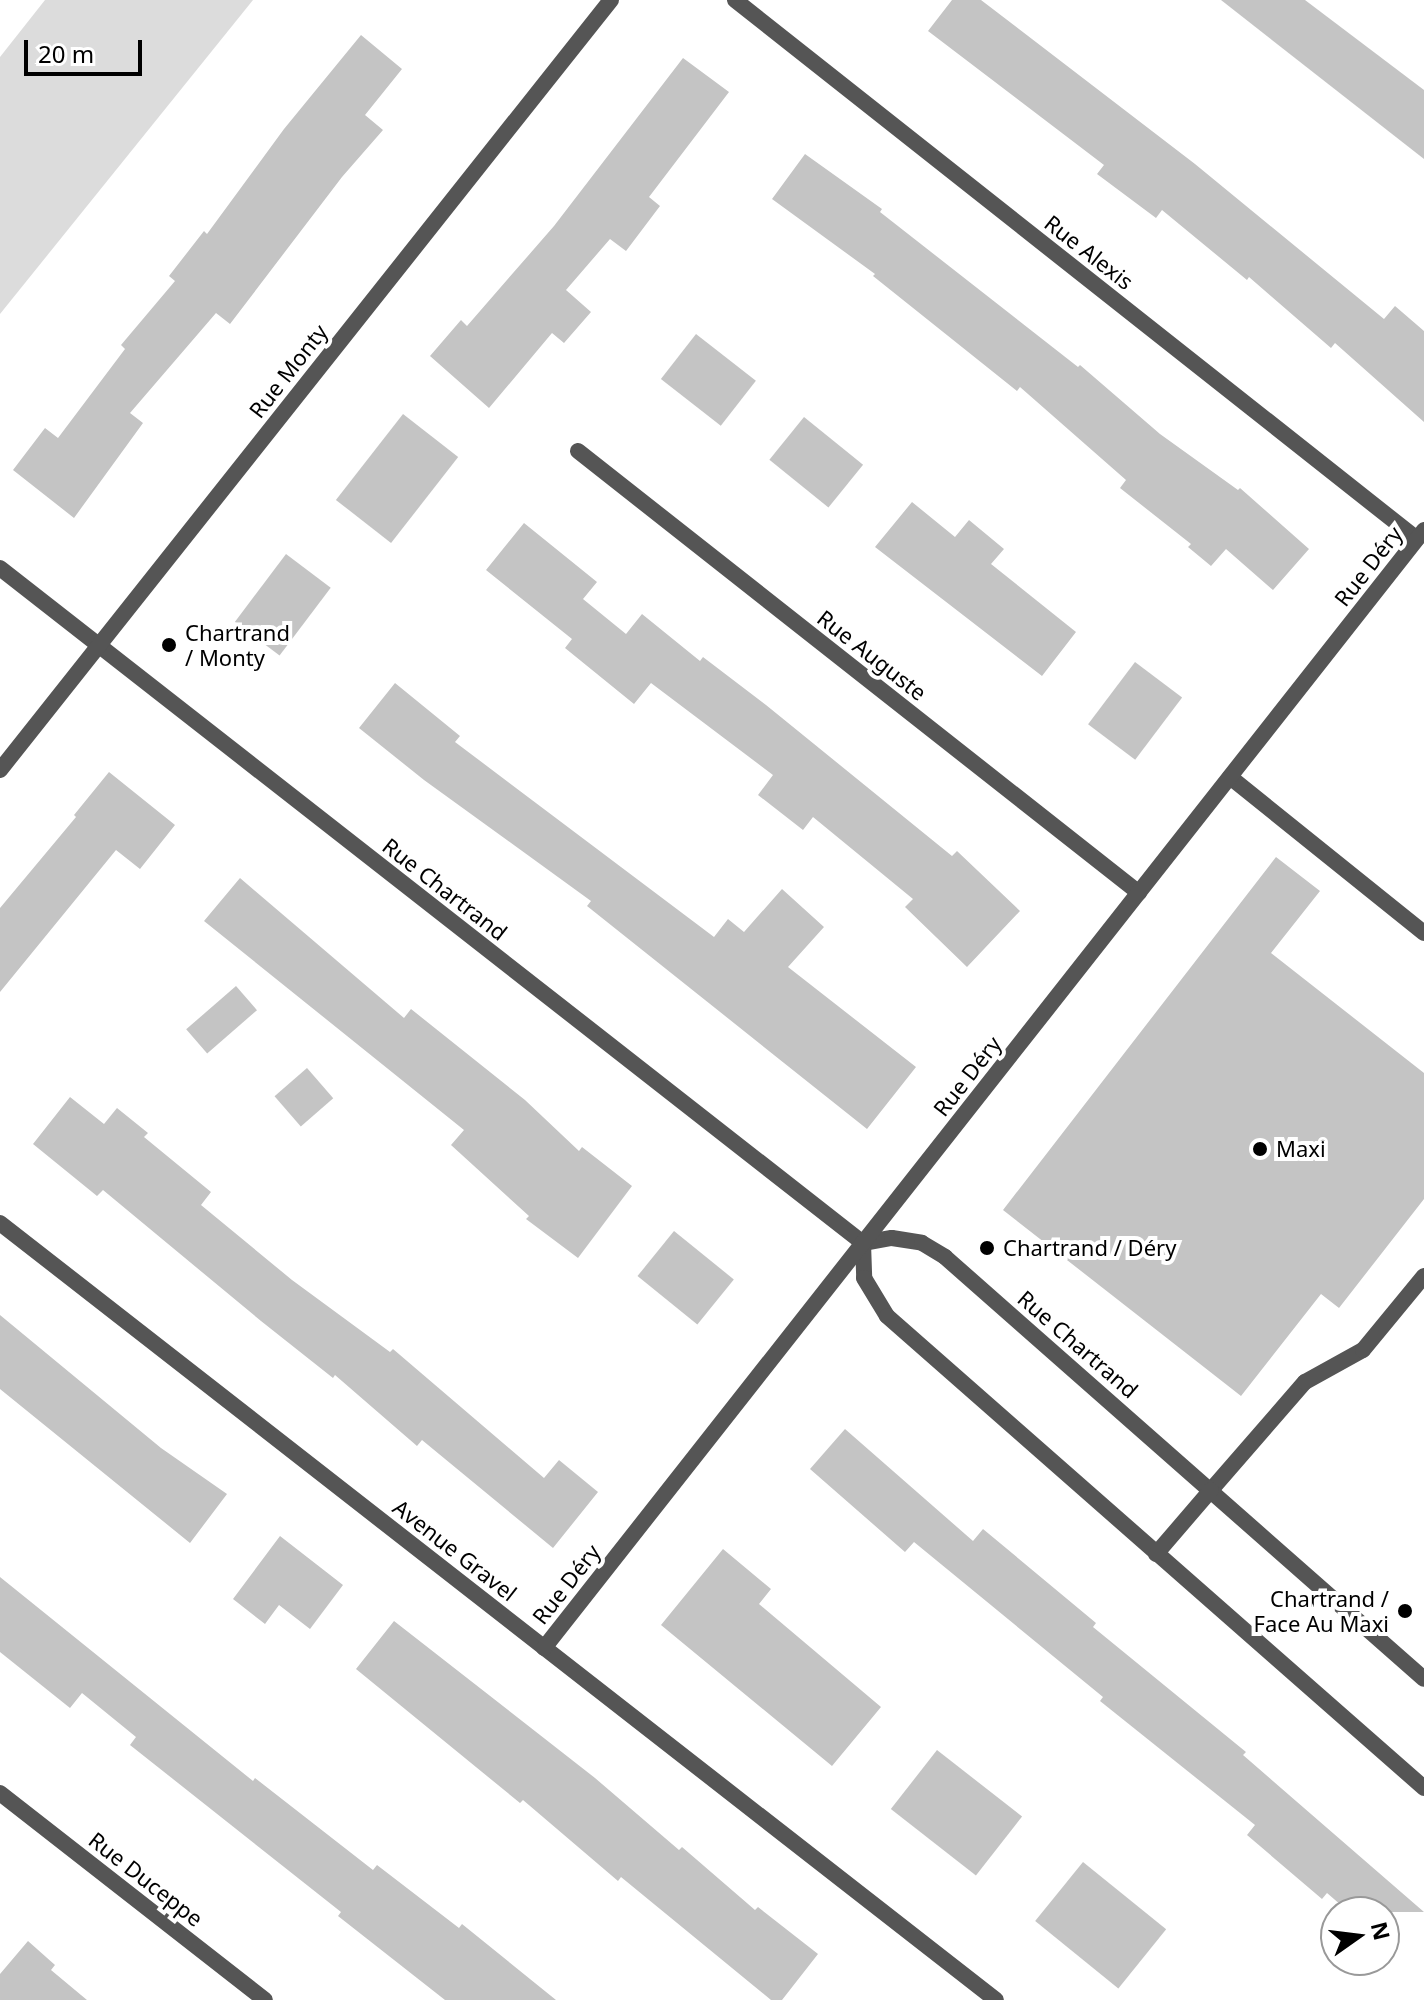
<!DOCTYPE html>
<html>
<head>
<meta charset="utf-8">
<style>
	body { margin:0 }
	#map { position:relative; width:1424px; height:2000px; overflow:hidden; background:#fff; font-family:"Noto Sans",sans-serif }
	div>[style] { position:absolute }
	[style*='--x'] { left:calc(var(--x)*1px); top:calc(var(--y)*1px); width:calc(var(--w)*1px); rotate:calc(var(--a)*1deg) }
	.green>* { inset:0; background:#dcdcdc }
	.building>* { inset:0; background:#c4c4c4; transform-origin:0 0 }
	.service>* { height:16px; margin:-8px; padding:0 8px; transform-origin:8px; border-radius:8px; background:#555 }
	.minor>* { height:16px; margin:-8px; padding:0 8px; transform-origin:8px; border-radius:8px; background:#555 }
	.dots>* { width:22px; height:22px; translate:-50% -50%; box-sizing:border-box; border:4px solid #fff; border-radius:50% }
	span { translate:-50% -50%; white-space:nowrap; text-align:center; line-height:1.15; -webkit-text-stroke:8px #fff; paint-order:stroke }
	.street-label { font-size:22px; color:#000 }
	.poi-label { font-size:22px; color:#000 }
	.left { translate:0 -50%; text-align:left }
	.right { translate:-100% -50%; text-align:right }
	.north { position:absolute; left:1320px; top:1896px; width:80px; height:80px; box-sizing:border-box; background:#fff; border:2px solid #999; border-radius:50%; rotate:76deg; font-size:22px; font-weight:700; line-height:32px; text-align:center; color:#000 }
	.north::after { content:''; display:block; margin:auto; width:28px; height:36px; background:#000; clip-path:polygon(50% 0,100% 100%,50% 72%,0 100%) }
	.scale { position:absolute; left:24px; top:40px; width:118px; height:36px; box-sizing:border-box; border:4px solid #000; border-top:0; padding-left:10px; font-size:24px; line-height:28px; white-space:nowrap; color:#000; -webkit-text-stroke:6px #fff; paint-order:stroke }
</style>
</head>
<body>
<div id="map">
	<div class="green">
		<div style="clip-path:polygon(45px 0,253px 0,0 314px,0 57px)"></div>
	</div>
	<div class="building">
		<div style="clip-path:polygon(952px 0,981px 0,1195px 164px,1384px 319px,1395px 306px,1424px 331px,1424px 422px,1335px 343px,1331px 348px,1249px 277px,1247px 280px,1162px 210px,1156px 218px,1097px 174px,1104px 165px,928px 31px)"></div>
		<div style="clip-path:polygon(1221px 0,1305px 0,1424px 90px,1424px 159px)"></div>
		<div style="clip-path:polygon(361px 35px,402px 69px,365px 115px,383px 130px,342px 177px,230px 324px,216px 313px,130px 413px,143px 423px,74px 518px,13px 470px,45px 428px,58px 438px,125px 349px,121px 345px,175px 281px,169px 276px,204px 231px,207px 234px,284px 129px)"></div>
		<div style="clip-path:polygon(683px 58px,729px 92px,649px 197px,660px 206px,626px 251px,610px 239px,566px 290px,591px 312px,564px 343px,552px 333px,489px 408px,430px 356px,461px 320px,467px 326px,554px 226px)"></div>
		<div style="clip-path:polygon(805px 154px,882px 209px,880px 212px,1078px 367px,1080px 365px,1160px 434px,1238px 490px,1240px 488px,1309px 549px,1273px 590px,1226px 549px,1211px 566px,1188px 547px,1191px 544px,1120px 488px,1126px 480px,1020px 387px,1017px 391px,873px 276px,875px 274px,772px 199px)"></div>
		<div style="left:696px;top:334px;width:76px;height:57px;rotate:38deg"></div>
		<div style="left:403px;top:414px;width:70px;height:109px;rotate:38deg"></div>
		<div style="left:804px;top:417px;width:76px;height:55px;rotate:39deg"></div>
		<div style="clip-path:polygon(912px 502px,955px 537px,969px 520px,1004px 549px,991px 564px,1076px 632px,1042px 676px,875px 547px)"></div>
		<div style="clip-path:polygon(524px 523px,597px 582px,583px 599px,626px 634px,642px 614px,700px 661px,703px 657px,766px 705px,952px 856px,957px 851px,1020px 911px,967px 967px,905px 907px,913px 899px,813px 817px,803px 830px,758px 795px,773px 775px,651px 683px,634px 704px,565px 648px,572px 639px,486px 570px)"></div>
		<div style="left:286px;top:554px;width:56px;height:85px;rotate:37deg"></div>
		<div style="left:1135px;top:662px;width:59px;height:78px;rotate:37deg"></div>
		<div style="clip-path:polygon(395px 683px,460px 736px,455px 742px,714px 937px,728px 919px,744px 932px,782px 889px,824px 927px,788px 967px,916px 1067px,867px 1129px,587px 906px,591px 901px,424px 780px,359px 728px)"></div>
		<div style="clip-path:polygon(109px 772px,175px 825px,140px 869px,116px 850px,0 992px,0 908px,76px 817px,74px 815px)"></div>
		<div style="clip-path:polygon(1276px 857px,1320px 891px,1271px 953px,1424px 1073px,1424px 1199px,1339px 1308px,1321px 1294px,1241px 1396px,1003px 1210px)"></div>
		<div style="clip-path:polygon(240px 878px,404px 1018px,411px 1009px,525px 1100px,579px 1151px,582px 1147px,632px 1186px,578px 1258px,526px 1219px,529px 1216px,451px 1145px,464px 1130px,204px 921px)"></div>
		<div style="left:236px;top:986px;width:32px;height:66px;rotate:49deg"></div>
		<div style="left:307px;top:1068px;width:40px;height:43px;rotate:49deg"></div>
		<div style="clip-path:polygon(70px 1097px,104px 1124px,117px 1108px,148px 1133px,144px 1137px,211px 1192px,201px 1205px,292px 1280px,390px 1352px,393px 1349px,544px 1478px,559px 1460px,598px 1492px,553px 1548px,422px 1440px,417px 1446px,335px 1375px,333px 1378px,261px 1321px,103px 1190px,97px 1196px,33px 1144px)"></div>
		<div style="left:674px;top:1231px;width:77px;height:58px;rotate:39deg"></div>
		<div style="clip-path:polygon(0 1315px,161px 1448px,227px 1494px,190px 1543px,0 1389px)"></div>
		<div style="clip-path:polygon(845px 1429px,973px 1541px,983px 1529px,1096px 1623px,1093px 1627px,1246px 1752px,1243px 1755px,1424px 1912px,1349px 1912px,1327px 1893px,1322px 1899px,1247px 1835px,1255px 1825px,1100px 1701px,1103px 1697px,914px 1542px,905px 1552px,810px 1469px)"></div>
		<div style="clip-path:polygon(280px 1536px,343px 1585px,310px 1629px,279px 1605px,265px 1624px,233px 1599px)"></div>
		<div style="clip-path:polygon(723px 1549px,771px 1589px,759px 1604px,881px 1707px,832px 1766px,661px 1625px)"></div>
		<div style="clip-path:polygon(0 1577px,253px 1781px,255px 1778px,373px 1870px,377px 1865px,459px 1928px,462px 1924px,556px 2000px,445px 2000px,338px 1916px,341px 1912px,130px 1745px,136px 1737px,82px 1693px,70px 1708px,0 1652px)"></div>
		<div style="clip-path:polygon(394px 1621px,595px 1778px,679px 1850px,682px 1847px,755px 1910px,758px 1907px,818px 1954px,782px 2000px,771px 2000px,621px 1877px,618px 1881px,523px 1800px,520px 1803px,356px 1669px)"></div>
		<div style="left:937px;top:1750px;width:108px;height:75px;rotate:38deg"></div>
		<div style="left:1083px;top:1862px;width:107px;height:76px;rotate:39deg"></div>
		<div style="clip-path:polygon(28px 1941px,55px 1965px,51px 1970px,87px 2000px,0 2000px,0 1974px)"></div>
	</div>
	<div class="service">
		<div style="--x:1230;--y:777;--w:249;--a:38.8"></div>
		<div style="--x:1211;--y:1490;--w:143;--a:-49"></div>
		<div style="--x:1305;--y:1382;--w:66;--a:-28.9"></div>
		<div style="--x:1363;--y:1350;--w:96;--a:-50.5"></div>
	</div>
	<div class="minor">
		<div style="--x:735;--y:0;--w:869;--a:38.32"></div>
		<div style="--x:578;--y:451;--w:714;--a:38.23"></div>
		<div style="--x:0;--y:568;--w:1096;--a:38.03"></div>
		<div style="--x:863;--y:1243;--w:29;--a:-10"></div>
		<div style="--x:892;--y:1238;--w:30;--a:9"></div>
		<div style="--x:922;--y:1243;--w:27;--a:31"></div>
		<div style="--x:945;--y:1257;--w:638;--a:41.38"></div>
		<div style="--x:0;--y:770;--w:983;--a:-51.57"></div>
		<div style="--x:0;--y:1223;--w:1263;--a:37.96"></div>
		<div style="--x:863;--y:1243;--w:35;--a:88"></div>
		<div style="--x:864;--y:1278;--w:44;--a:58.8"></div>
		<div style="--x:887;--y:1316;--w:715;--a:41.31"></div>
		<div style="--x:1156;--y:1554;--w:84;--a:-49.3"></div>
		<div style="--x:544;--y:1648;--w:1423;--a:-51.79"></div>
		<div style="--x:0;--y:1793;--w:336;--a:38"></div>
	</div>
	<div class="dots">
		<div style="left:169px;top:645px;background:#000"></div>
		<div style="left:1260px;top:1149px;background:#000"></div>
		<div style="left:987px;top:1248px;background:#000"></div>
		<div style="left:1405px;top:1611px;background:#000"></div>
	</div>
	<div class="street-label">
		<span style="left:1089px;top:252px;rotate:38deg">Rue Alexis</span>
		<span style="left:288px;top:371px;rotate:-52deg">Rue Monty</span>
		<span style="left:1368px;top:566px;rotate:-52deg">Rue Déry</span>
		<span style="left:872px;top:655px;rotate:38deg">Rue Auguste</span>
		<span style="left:445px;top:889px;rotate:38deg">Rue Chartrand</span>
		<span style="left:967px;top:1076px;rotate:-52deg">Rue Déry</span>
		<span style="left:1078px;top:1344px;rotate:41deg">Rue Chartrand</span>
		<span style="left:455px;top:1550px;rotate:38deg">Avenue Gravel</span>
		<span style="left:566px;top:1584px;rotate:-52deg">Rue Déry</span>
		<span style="left:146px;top:1879px;rotate:38deg">Rue Duceppe</span>
	</div>
	<div class="poi-label">
		<span class="left" style="left:185px;top:645px">Chartrand<br>/ Monty</span>
		<span class="left" style="left:1276px;top:1149px">Maxi</span>
		<span class="left" style="left:1003px;top:1248px">Chartrand / Déry</span>
		<span class="right" style="left:1389px;top:1611px">Chartrand /<br>Face Au Maxi</span>
	</div>
	<div class="north">N</div>
	<div class="scale">20 m</div>
</div>
</body>
</html>
